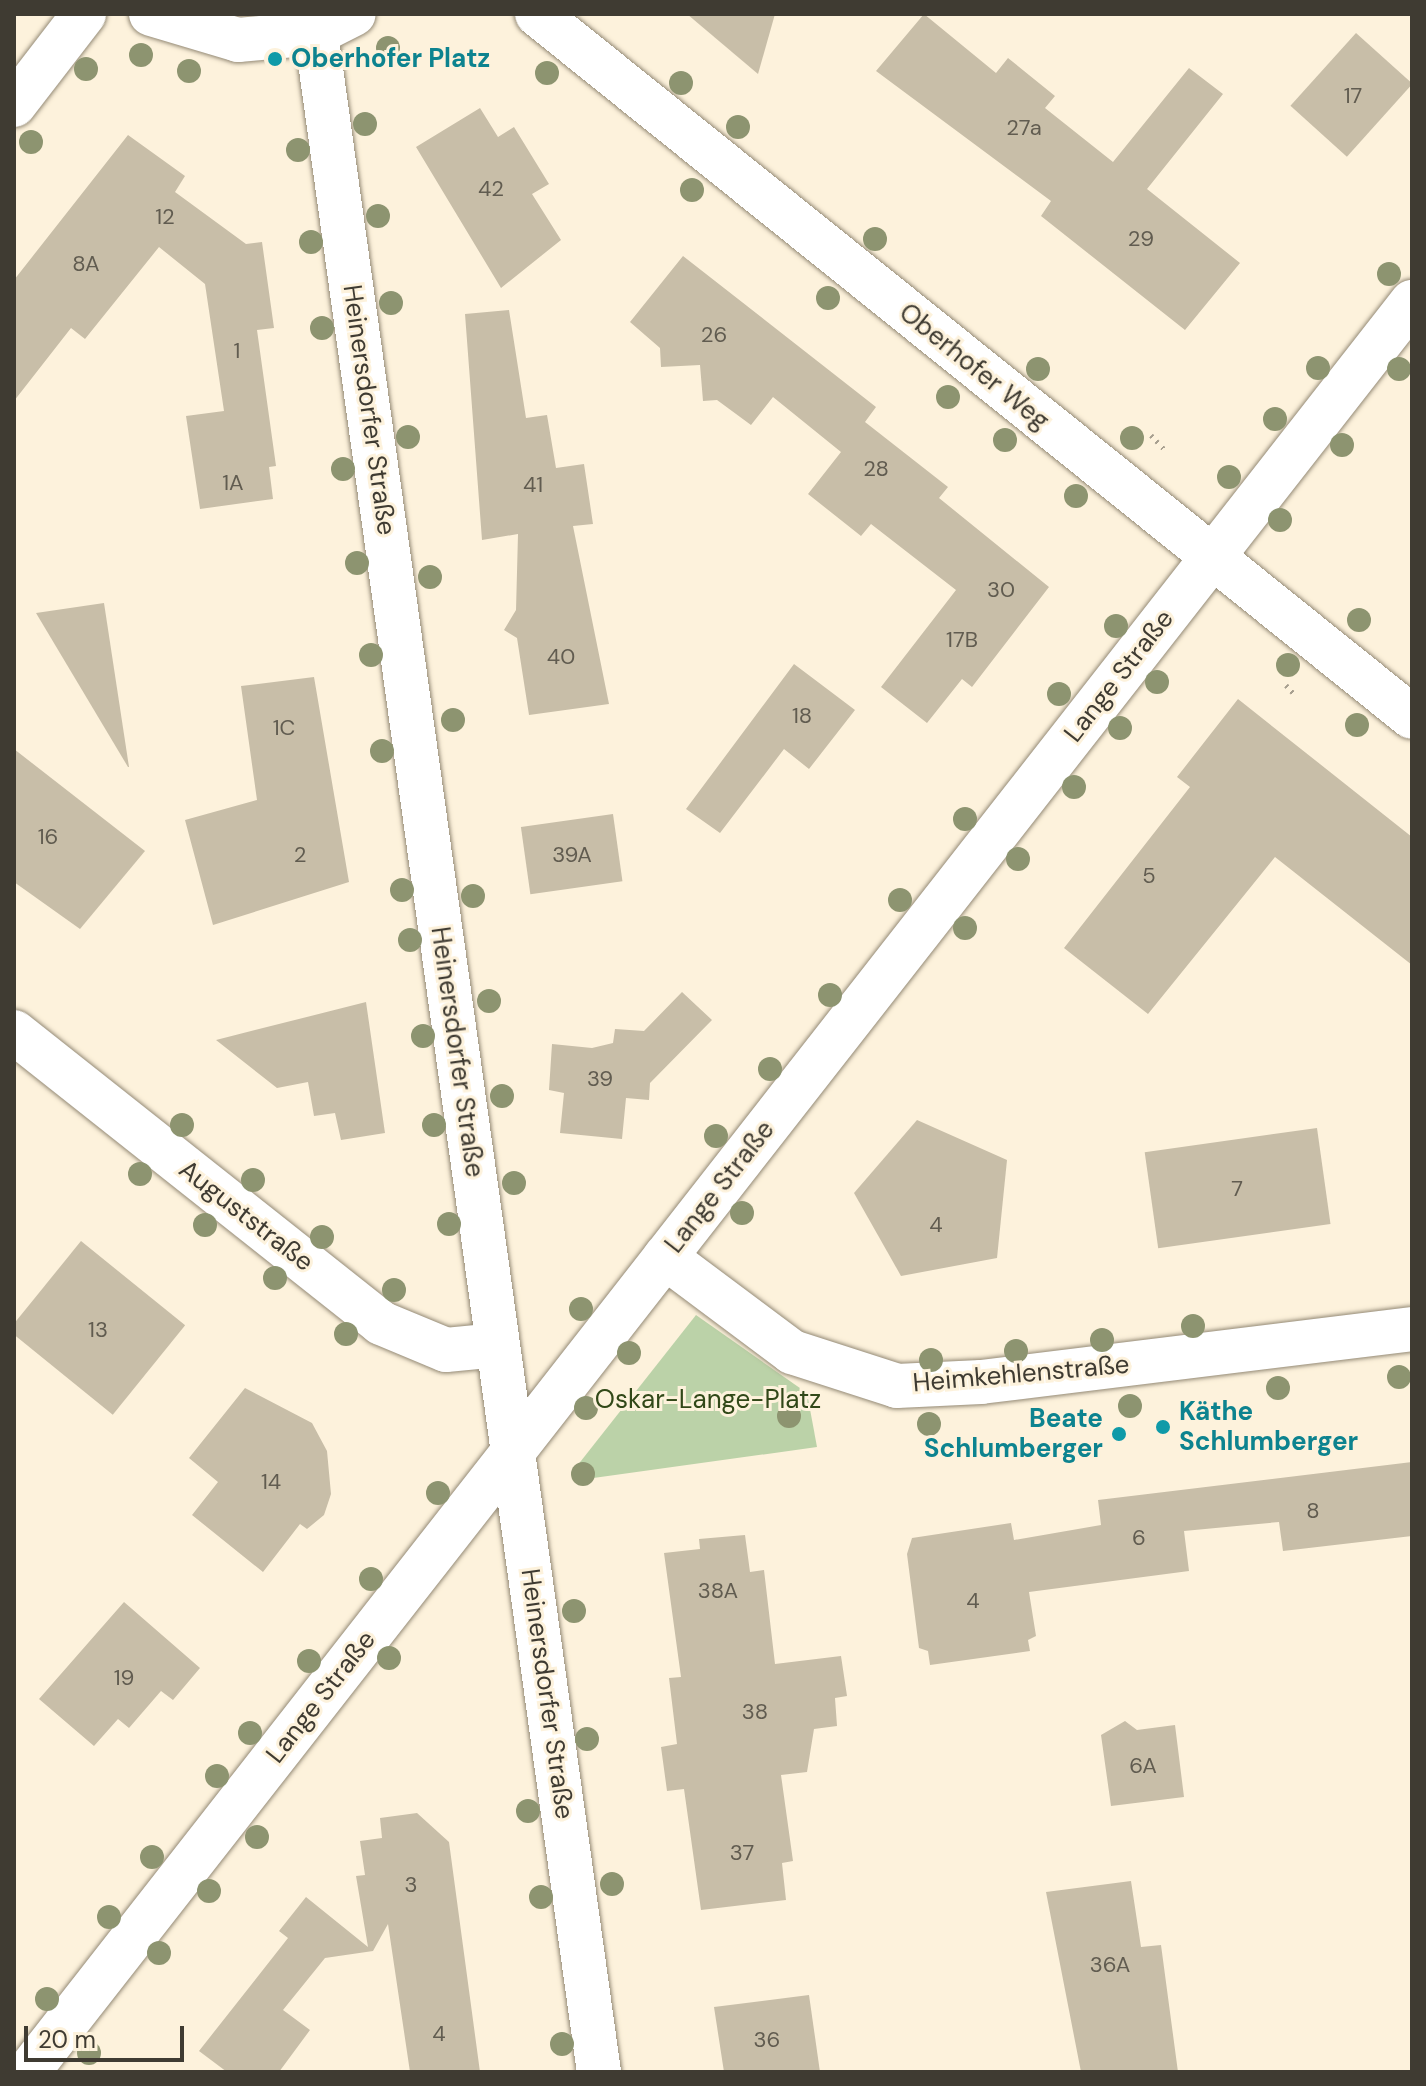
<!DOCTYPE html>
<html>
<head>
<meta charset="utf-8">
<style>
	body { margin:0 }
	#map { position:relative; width:1426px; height:2086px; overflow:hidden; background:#fdf2dc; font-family:"DM Sans",sans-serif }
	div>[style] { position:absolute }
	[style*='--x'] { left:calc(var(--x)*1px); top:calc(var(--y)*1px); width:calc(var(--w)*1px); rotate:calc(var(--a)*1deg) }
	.green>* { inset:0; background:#bbd2a8 }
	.building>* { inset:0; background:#c8bea8; transform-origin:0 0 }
	.path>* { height:5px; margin-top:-2.5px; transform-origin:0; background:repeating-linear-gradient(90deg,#a8a090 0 2px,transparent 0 8px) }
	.roads { filter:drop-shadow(0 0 2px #948a76) drop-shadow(0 0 2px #948a76) }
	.minor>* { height:44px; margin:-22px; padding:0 22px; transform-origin:22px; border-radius:22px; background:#fff }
	.trees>* { width:24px; height:24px; margin:-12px; border-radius:50%; background:#8d9470 }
	.dots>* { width:22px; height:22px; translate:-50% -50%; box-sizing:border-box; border:4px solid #fdf2dc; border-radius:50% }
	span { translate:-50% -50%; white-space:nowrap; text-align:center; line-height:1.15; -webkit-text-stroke:6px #fdf2dc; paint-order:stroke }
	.number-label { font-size:22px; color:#615c50 }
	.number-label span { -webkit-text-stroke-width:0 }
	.culture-label { font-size:26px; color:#0d838f; font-weight:700 }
	.left { translate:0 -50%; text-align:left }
	.right { translate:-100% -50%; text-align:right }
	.street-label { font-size:26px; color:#3f3b32 }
	.park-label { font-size:26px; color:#314818 }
	.frame { position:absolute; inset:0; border:16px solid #3f3b32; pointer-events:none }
	.scale { position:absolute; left:24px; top:2026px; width:160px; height:36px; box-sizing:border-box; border:4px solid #3f3b32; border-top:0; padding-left:10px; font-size:24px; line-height:28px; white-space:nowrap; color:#3f3b32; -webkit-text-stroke:6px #fdf2dc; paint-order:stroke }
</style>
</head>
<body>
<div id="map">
	<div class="green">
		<div style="clip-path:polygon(696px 1315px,807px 1393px,817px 1447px,579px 1480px,577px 1466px)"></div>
	</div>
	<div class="building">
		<div style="clip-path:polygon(687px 14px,775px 14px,758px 74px)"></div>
		<div style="clip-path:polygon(924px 14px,996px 73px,1008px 58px,1055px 96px,1045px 108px,1113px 162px,1189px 68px,1223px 94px,1147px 189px,1240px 263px,1185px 330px,1041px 216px,1051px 201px,876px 71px)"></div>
		<div style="left:1356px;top:33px;width:76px;height:98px;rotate:42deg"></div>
		<div style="clip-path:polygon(480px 108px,498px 137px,514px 127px,549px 184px,532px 194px,561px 240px,501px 288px,416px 147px)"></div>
		<div style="clip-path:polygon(128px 135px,185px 176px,175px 192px,246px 244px,262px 242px,274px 328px,257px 330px,276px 466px,269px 467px,273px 499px,200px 509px,186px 416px,224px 411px,205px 284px,159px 247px,85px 339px,71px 328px,14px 401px,14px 280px)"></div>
		<div style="clip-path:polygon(683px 256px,876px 407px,865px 422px,948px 487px,939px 498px,1049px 587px,972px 687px,962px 679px,927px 723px,881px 687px,956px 590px,871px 524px,861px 536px,808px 494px,841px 452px,773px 397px,751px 425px,717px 400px,703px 401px,700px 365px,661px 367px,660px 348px,630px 322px)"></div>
		<div style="clip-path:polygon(509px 310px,526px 418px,547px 415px,556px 468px,584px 464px,593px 524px,573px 526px,609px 704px,529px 715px,517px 638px,504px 630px,516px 610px,518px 534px,482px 540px,465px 314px)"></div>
		<div style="clip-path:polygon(104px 603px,129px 767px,128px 767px,36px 613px)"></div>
		<div style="clip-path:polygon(794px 664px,855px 710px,809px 769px,784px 749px,720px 833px,686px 809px)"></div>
		<div style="clip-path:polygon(314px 677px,349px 882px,213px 925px,185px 820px,257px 800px,241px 686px)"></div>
		<div style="clip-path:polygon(1238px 699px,1412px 837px,1412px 965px,1275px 857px,1148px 1014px,1064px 948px,1190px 787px,1177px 777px)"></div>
		<div style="clip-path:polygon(14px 749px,145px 851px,80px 929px,14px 882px)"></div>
		<div style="left:613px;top:814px;width:68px;height:93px;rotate:82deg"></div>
		<div style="clip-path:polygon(682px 992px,712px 1020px,650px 1083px,649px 1100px,626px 1098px,622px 1139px,560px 1133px,564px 1093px,549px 1090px,552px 1044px,592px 1048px,613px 1043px,615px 1029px,644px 1031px)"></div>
		<div style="clip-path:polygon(366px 1002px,385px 1133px,341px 1140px,335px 1113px,314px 1116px,308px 1082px,277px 1088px,216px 1040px)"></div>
		<div style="clip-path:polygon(917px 1120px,1007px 1160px,997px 1258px,901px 1276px,854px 1193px)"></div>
		<div style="left:1317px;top:1128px;width:97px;height:174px;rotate:82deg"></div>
		<div style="left:81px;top:1241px;width:134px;height:115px;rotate:39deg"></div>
		<div style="clip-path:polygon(245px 1388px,312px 1423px,327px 1451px,331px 1494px,324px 1515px,307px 1529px,300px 1524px,263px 1572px,192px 1515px,218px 1482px,189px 1458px)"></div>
		<div style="clip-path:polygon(1412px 1462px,1412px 1536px,1283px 1551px,1279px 1522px,1184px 1531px,1189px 1571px,1029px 1592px,1036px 1636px,1028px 1640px,1030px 1651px,930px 1665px,928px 1651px,919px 1648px,907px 1554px,912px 1538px,1011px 1523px,1014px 1540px,1101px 1525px,1098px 1500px)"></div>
		<div style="clip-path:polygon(745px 1535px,750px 1572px,764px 1570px,775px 1664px,841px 1656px,847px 1696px,835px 1698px,837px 1726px,814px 1729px,807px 1772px,781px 1775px,793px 1861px,782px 1863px,786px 1900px,701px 1910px,684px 1789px,667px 1791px,661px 1747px,677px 1744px,669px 1678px,681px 1677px,664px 1553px,700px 1549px,699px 1539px)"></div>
		<div style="clip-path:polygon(124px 1602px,200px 1668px,173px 1700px,161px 1691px,129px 1728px,118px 1719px,94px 1746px,39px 1699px)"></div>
		<div style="clip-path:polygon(1125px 1721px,1137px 1730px,1175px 1725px,1184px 1797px,1111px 1806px,1101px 1735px)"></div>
		<div style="clip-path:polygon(417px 1813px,449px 1842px,480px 2072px,410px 2072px,388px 1924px,373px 1951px,325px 1958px,283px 2010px,310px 2030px,279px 2072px,227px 2072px,199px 2051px,288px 1938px,279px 1931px,306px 1897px,368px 1947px,356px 1876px,365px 1875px,360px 1841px,382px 1838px,380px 1818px)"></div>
		<div style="clip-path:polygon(1131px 1881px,1141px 1947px,1161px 1945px,1178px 2072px,1081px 2072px,1046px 1892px)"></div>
		<div style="clip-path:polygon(809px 1995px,820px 2072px,724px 2072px,714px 2007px)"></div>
	</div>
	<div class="path">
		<div style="--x:1151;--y:435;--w:19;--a:47"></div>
		<div style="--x:1286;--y:685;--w:13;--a:48"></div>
	</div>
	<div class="roads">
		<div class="minor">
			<div style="--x:151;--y:14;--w:91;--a:16.6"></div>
			<div style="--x:238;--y:40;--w:78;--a:-5.1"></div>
			<div style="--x:316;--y:33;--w:42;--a:-26.6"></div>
			<div style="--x:537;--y:14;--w:1122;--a:38.78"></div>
			<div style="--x:316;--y:33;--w:2059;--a:82.1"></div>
			<div style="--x:14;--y:105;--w:115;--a:-52.4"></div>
			<div style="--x:14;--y:1032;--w:468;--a:38.4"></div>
			<div style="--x:381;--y:1323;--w:70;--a:22.6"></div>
			<div style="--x:446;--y:1350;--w:52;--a:-5.5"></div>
			<div style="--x:665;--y:1257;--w:159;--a:36.8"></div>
			<div style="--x:792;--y:1352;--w:110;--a:17.9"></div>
			<div style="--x:897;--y:1386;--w:84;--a:-2.7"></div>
			<div style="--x:981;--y:1382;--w:434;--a:-7"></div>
			<div style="--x:28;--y:2072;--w:2247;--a:-51.98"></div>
		</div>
	</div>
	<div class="trees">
		<div style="left:388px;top:48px"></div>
		<div style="left:141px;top:55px"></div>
		<div style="left:86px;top:69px"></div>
		<div style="left:189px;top:71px"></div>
		<div style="left:547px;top:73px"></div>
		<div style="left:681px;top:83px"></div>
		<div style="left:365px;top:124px"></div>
		<div style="left:738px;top:127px"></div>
		<div style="left:31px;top:142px"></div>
		<div style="left:298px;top:150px"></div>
		<div style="left:692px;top:190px"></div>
		<div style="left:378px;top:216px"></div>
		<div style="left:875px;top:239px"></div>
		<div style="left:311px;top:242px"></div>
		<div style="left:1389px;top:274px"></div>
		<div style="left:828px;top:298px"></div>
		<div style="left:391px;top:303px"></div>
		<div style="left:322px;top:328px"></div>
		<div style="left:1318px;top:368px"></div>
		<div style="left:1038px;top:369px"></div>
		<div style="left:1399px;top:369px"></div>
		<div style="left:948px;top:397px"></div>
		<div style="left:1275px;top:419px"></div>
		<div style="left:408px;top:437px"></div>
		<div style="left:1132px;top:438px"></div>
		<div style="left:1005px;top:440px"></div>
		<div style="left:1342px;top:445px"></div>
		<div style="left:343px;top:469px"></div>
		<div style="left:1229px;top:477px"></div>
		<div style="left:1076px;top:496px"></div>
		<div style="left:1280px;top:520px"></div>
		<div style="left:357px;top:563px"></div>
		<div style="left:430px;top:577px"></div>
		<div style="left:1359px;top:620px"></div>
		<div style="left:1116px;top:626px"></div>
		<div style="left:371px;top:655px"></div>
		<div style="left:1288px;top:665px"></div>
		<div style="left:1157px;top:682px"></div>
		<div style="left:1059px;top:694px"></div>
		<div style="left:453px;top:720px"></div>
		<div style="left:1357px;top:725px"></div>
		<div style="left:1120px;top:728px"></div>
		<div style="left:382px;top:751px"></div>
		<div style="left:1074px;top:787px"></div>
		<div style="left:965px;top:819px"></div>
		<div style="left:1018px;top:859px"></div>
		<div style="left:402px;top:890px"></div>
		<div style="left:473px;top:896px"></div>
		<div style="left:900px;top:900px"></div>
		<div style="left:965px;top:928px"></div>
		<div style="left:410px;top:940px"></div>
		<div style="left:830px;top:995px"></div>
		<div style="left:489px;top:1001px"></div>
		<div style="left:423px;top:1036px"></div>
		<div style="left:770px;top:1069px"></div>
		<div style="left:502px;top:1096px"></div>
		<div style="left:182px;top:1125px"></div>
		<div style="left:434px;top:1125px"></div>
		<div style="left:716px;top:1136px"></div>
		<div style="left:140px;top:1174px"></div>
		<div style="left:253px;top:1180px"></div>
		<div style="left:514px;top:1183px"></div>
		<div style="left:742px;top:1213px"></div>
		<div style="left:449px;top:1224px"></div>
		<div style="left:205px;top:1225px"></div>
		<div style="left:322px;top:1237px"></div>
		<div style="left:275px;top:1278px"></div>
		<div style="left:394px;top:1290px"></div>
		<div style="left:581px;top:1309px"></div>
		<div style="left:1193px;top:1326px"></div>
		<div style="left:346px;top:1334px"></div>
		<div style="left:1102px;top:1340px"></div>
		<div style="left:1016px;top:1351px"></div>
		<div style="left:629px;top:1353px"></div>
		<div style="left:931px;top:1360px"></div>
		<div style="left:1399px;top:1377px"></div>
		<div style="left:1278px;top:1388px"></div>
		<div style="left:1130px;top:1406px"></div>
		<div style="left:586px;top:1408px"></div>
		<div style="left:789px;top:1416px"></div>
		<div style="left:929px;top:1424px"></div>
		<div style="left:583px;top:1474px"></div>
		<div style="left:438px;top:1493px"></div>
		<div style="left:371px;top:1579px"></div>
		<div style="left:574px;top:1611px"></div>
		<div style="left:389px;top:1658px"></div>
		<div style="left:309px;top:1661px"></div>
		<div style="left:250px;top:1733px"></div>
		<div style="left:587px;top:1739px"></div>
		<div style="left:217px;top:1776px"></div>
		<div style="left:528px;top:1811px"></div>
		<div style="left:257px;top:1837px"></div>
		<div style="left:152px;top:1857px"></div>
		<div style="left:612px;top:1884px"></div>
		<div style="left:209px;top:1891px"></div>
		<div style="left:541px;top:1897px"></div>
		<div style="left:109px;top:1917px"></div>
		<div style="left:159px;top:1953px"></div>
		<div style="left:47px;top:1999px"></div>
		<div style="left:562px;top:2044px"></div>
		<div style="left:89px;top:2053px"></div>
	</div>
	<div class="dots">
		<div style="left:275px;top:59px;background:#0f9aa8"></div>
		<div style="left:1163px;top:1427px;background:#0f9aa8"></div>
		<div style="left:1119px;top:1434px;background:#0f9aa8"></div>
	</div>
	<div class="number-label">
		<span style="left:1353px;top:96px">17</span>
		<span style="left:1024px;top:128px">27a</span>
		<span style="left:491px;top:189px">42</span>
		<span style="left:165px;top:217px">12</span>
		<span style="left:1141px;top:239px">29</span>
		<span style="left:86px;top:264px">8A</span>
		<span style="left:714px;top:335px">26</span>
		<span style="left:237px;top:351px">1</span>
		<span style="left:876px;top:469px">28</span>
		<span style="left:233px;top:483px">1A</span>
		<span style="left:533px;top:485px">41</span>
		<span style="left:1001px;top:590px">30</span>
		<span style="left:962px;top:640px">17B</span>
		<span style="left:561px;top:657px">40</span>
		<span style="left:802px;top:716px">18</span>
		<span style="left:284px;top:728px">1C</span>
		<span style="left:48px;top:837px">16</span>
		<span style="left:300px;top:855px">2</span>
		<span style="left:572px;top:855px">39A</span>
		<span style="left:1149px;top:876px">5</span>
		<span style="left:600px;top:1079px">39</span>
		<span style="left:1237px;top:1189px">7</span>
		<span style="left:936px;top:1225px">4</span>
		<span style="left:98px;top:1330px">13</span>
		<span style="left:271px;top:1482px">14</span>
		<span style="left:1313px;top:1511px">8</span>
		<span style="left:1139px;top:1538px">6</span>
		<span style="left:718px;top:1591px">38A</span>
		<span style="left:973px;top:1601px">4</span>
		<span style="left:124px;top:1678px">19</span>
		<span style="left:755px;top:1712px">38</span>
		<span style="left:1143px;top:1766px">6A</span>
		<span style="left:742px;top:1853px">37</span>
		<span style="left:411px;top:1885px">3</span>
		<span style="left:1110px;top:1965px">36A</span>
		<span style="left:439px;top:2034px">4</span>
		<span style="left:767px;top:2040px">36</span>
	</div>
	<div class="culture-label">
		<span class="left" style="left:291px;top:59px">Oberhofer Platz</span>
		<span class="left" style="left:1179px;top:1427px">Käthe<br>Schlumberger</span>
		<span class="right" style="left:1103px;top:1434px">Beate<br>Schlumberger</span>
	</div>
	<div class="street-label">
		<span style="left:974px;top:367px;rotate:39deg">Oberhofer Weg</span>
		<span style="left:369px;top:410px;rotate:82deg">Heinersdorfer Straße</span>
		<span style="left:1119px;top:676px;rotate:-52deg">Lange Straße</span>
		<span style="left:457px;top:1052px;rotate:82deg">Heinersdorfer Straße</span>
		<span style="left:720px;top:1187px;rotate:-52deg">Lange Straße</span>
		<span style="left:246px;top:1216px;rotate:38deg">Auguststraße</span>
		<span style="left:1021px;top:1374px;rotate:-5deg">Heimkehlenstraße</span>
		<span style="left:547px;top:1694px;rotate:82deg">Heinersdorfer Straße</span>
		<span style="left:321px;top:1697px;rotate:-52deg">Lange Straße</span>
	</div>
	<div class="park-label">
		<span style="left:708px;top:1400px">Oskar-Lange-Platz</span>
	</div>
	<div class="frame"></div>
	<div class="scale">20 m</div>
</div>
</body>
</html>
